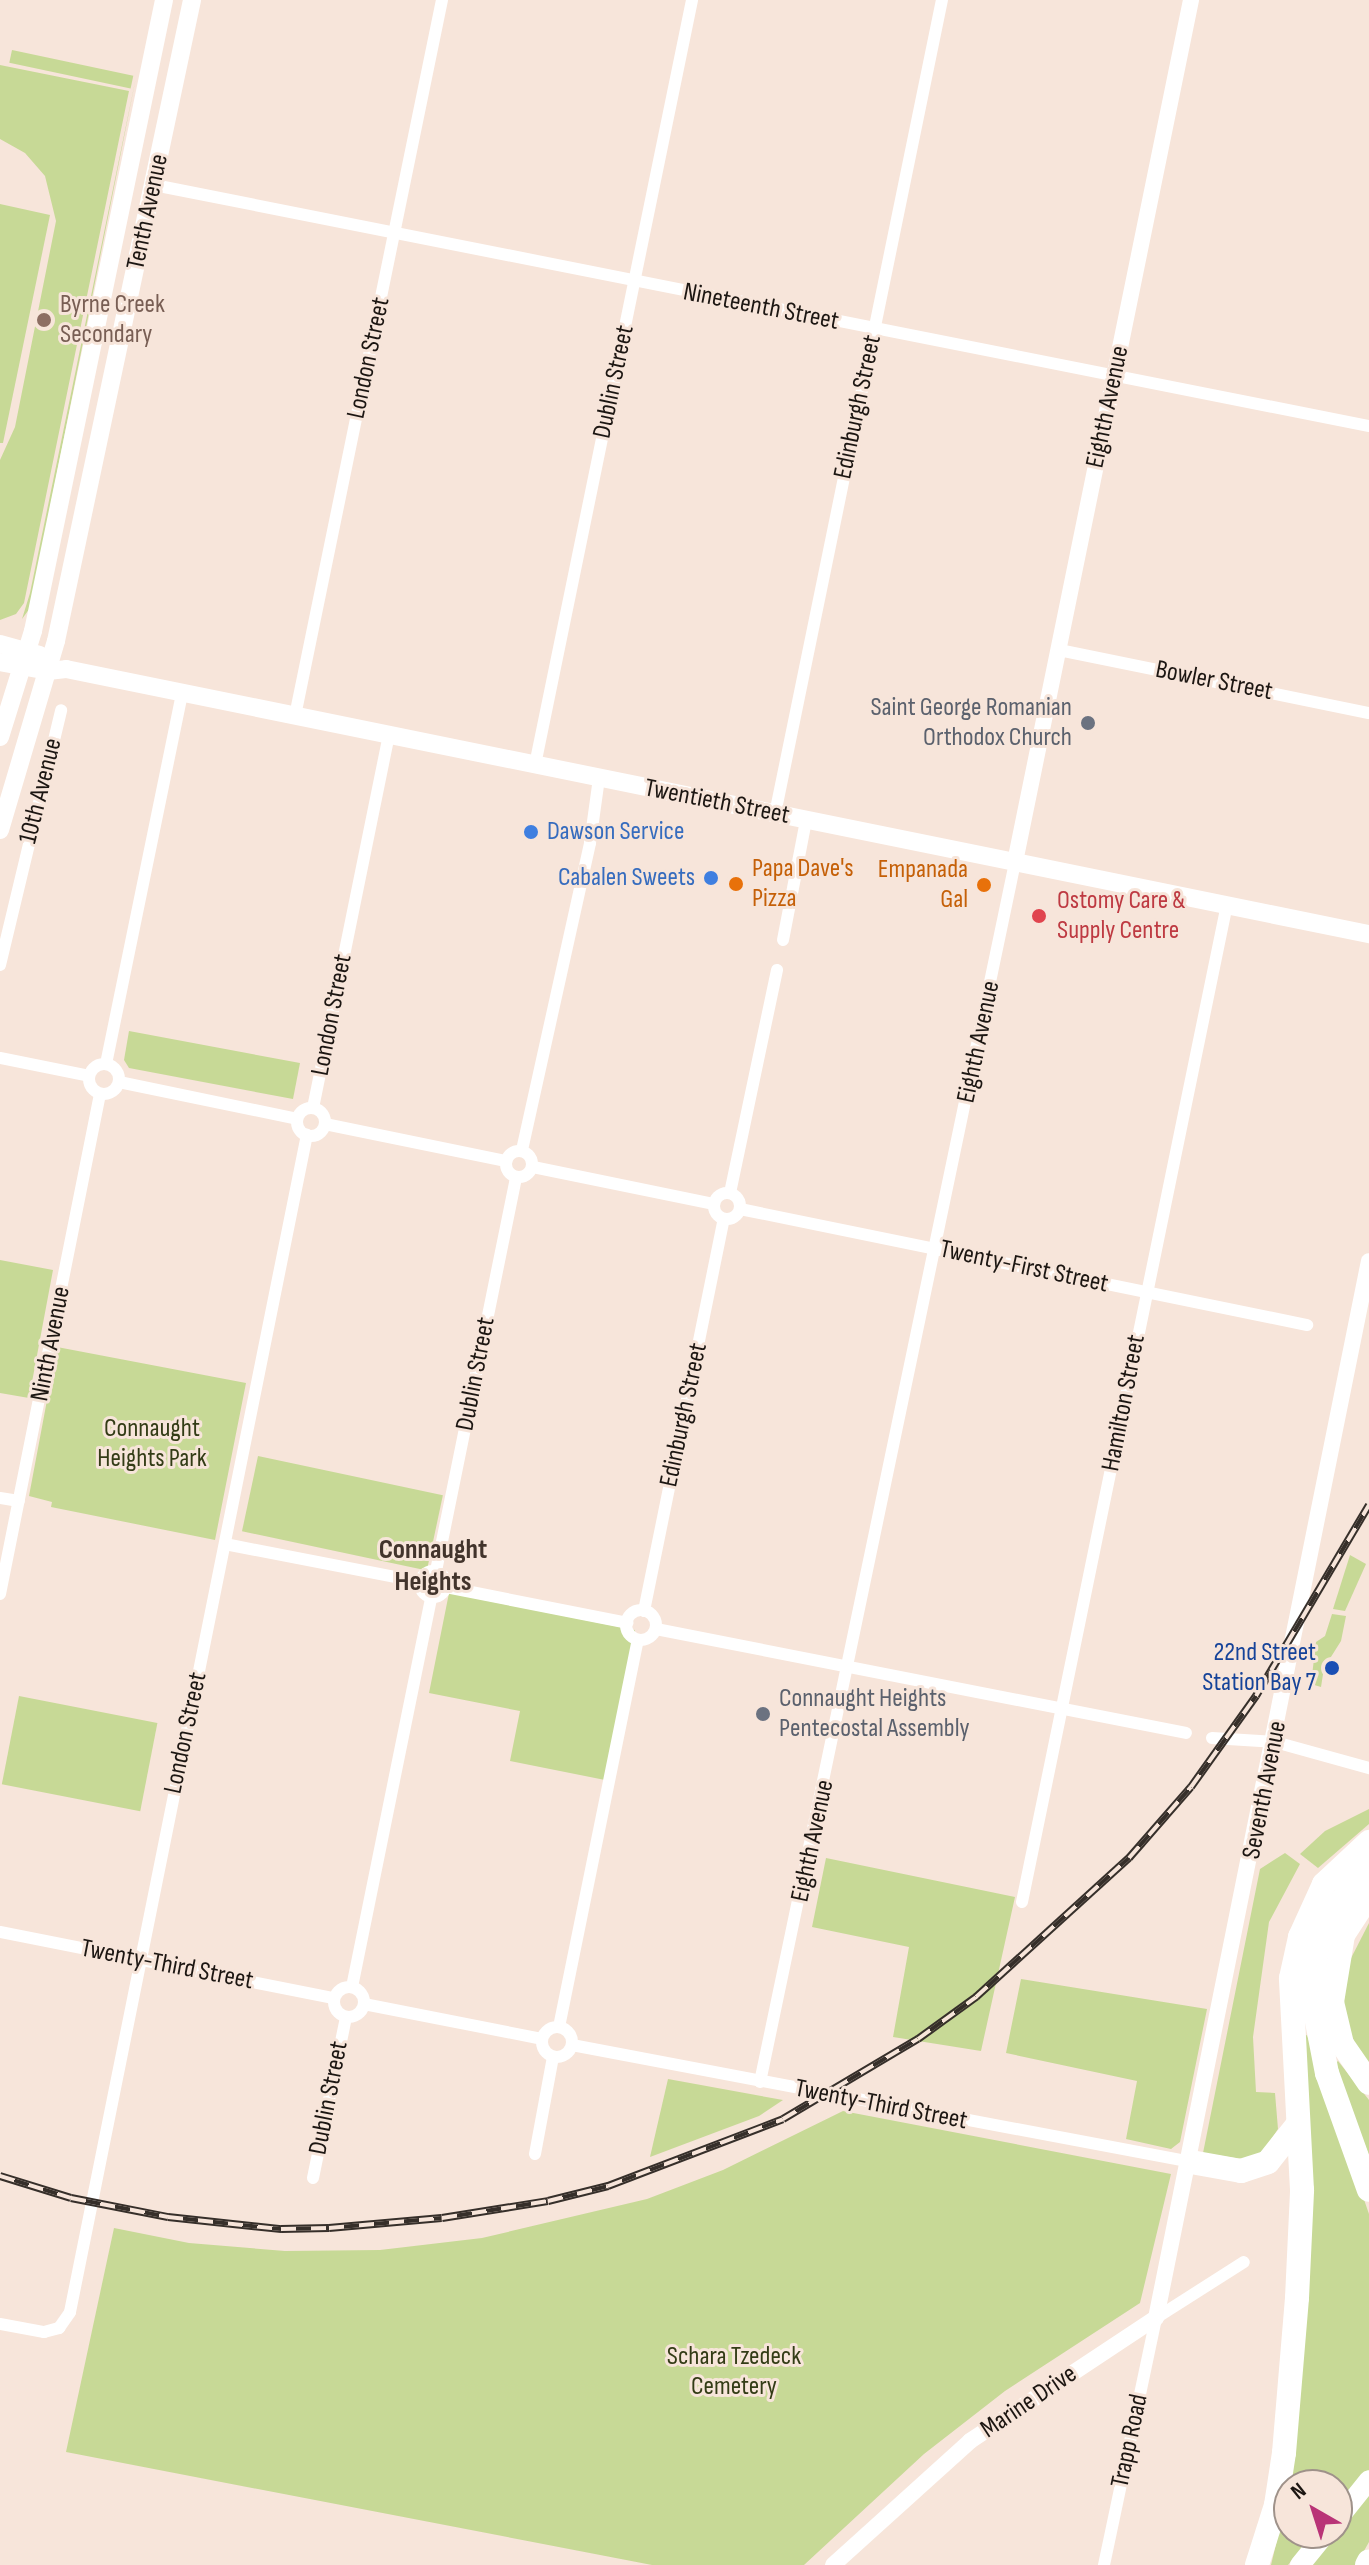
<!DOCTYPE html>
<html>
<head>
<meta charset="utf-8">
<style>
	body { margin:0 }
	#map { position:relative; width:1369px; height:2565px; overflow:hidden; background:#f7e5da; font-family:"Sofia Sans Condensed",sans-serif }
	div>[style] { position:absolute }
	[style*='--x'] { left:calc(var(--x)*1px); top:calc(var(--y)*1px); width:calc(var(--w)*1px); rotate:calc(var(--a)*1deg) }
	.green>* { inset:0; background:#c7d996; transform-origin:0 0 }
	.minor>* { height:12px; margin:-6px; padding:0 6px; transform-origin:6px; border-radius:6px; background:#fff }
	.minor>.ring { margin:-6px; padding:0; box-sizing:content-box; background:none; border:12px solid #fff; border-radius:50% }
	.tertiary>* { height:16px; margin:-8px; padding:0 8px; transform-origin:8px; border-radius:8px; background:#fff }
	.secondary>* { height:18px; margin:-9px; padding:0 9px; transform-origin:9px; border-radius:9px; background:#fff }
	.primary>* { height:20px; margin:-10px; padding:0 10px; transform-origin:10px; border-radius:10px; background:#fff }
	.motorway>* { height:24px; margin:-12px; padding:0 12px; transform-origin:12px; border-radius:12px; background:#fff }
	.rail>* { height:8px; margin-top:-4px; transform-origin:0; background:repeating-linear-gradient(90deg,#f7e5da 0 15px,#362f2a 0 30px); box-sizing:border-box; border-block:2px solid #362f2a }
	.dots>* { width:22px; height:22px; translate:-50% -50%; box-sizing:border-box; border:4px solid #f7e5da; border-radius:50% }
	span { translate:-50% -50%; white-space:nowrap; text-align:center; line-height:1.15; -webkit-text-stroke:6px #f7e5da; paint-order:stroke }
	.street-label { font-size:26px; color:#1c1612 }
	.education-label { font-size:26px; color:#785e54 }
	.left { translate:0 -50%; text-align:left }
	.worship-label { font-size:26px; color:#5b616d }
	.right { translate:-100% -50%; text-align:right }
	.shop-label { font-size:26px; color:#366cbe }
	.food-label { font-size:26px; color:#c56008 }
	.health-label { font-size:26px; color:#be3a42 }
	.park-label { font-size:26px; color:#333c16 }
	.transit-label { font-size:26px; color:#164399 }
	.neighbourhood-label { font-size:28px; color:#42342c; font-weight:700 }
	.north { position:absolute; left:1273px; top:2469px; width:80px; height:80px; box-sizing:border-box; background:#f7e5da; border:2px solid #9f928a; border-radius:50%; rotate:321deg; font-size:22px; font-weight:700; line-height:32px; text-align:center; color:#1c1612 }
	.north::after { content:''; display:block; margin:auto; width:28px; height:36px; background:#b93477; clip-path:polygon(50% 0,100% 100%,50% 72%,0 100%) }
</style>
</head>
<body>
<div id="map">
	<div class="green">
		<div style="left:12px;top:50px;width:124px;height:13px;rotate:12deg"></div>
		<div style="clip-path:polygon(0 65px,129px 91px,24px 603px,16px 614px,0 620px,0 460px,15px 427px,56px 221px,45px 176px,25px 153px,0 139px)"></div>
		<div style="clip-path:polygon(136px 77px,30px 608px,22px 619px,30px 593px)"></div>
		<div style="clip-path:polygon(0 204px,50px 215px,3px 443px,0 443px)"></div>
		<div style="clip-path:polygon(129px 1031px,300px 1063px,293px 1099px,129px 1068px,124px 1060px)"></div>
		<div style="clip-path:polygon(0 1260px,53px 1270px,29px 1398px,0 1393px)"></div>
		<div style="clip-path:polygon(57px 1347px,246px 1383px,215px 1540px,51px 1507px,52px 1502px,29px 1496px)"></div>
		<div style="left:258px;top:1456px;width:189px;height:77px;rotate:12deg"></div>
		<div style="clip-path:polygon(1350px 1555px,1366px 1564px,1345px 1611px,1333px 1609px)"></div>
		<div style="clip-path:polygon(449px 1593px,635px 1630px,605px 1780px,510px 1761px,520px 1711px,429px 1693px)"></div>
		<div style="clip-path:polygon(1332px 1614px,1346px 1616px,1341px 1641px,1324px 1668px,1321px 1687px,1311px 1684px,1316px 1642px,1325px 1636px)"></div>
		<div style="left:19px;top:1696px;width:141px;height:90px;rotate:11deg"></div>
		<div style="clip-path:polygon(1369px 1809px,1369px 1824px,1318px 1868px,1300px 1854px,1325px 1831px)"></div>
		<div style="clip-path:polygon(1285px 1853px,1300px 1864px,1269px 1922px,1253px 2037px,1256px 2092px,1275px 2093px,1278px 2129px,1263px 2152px,1248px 2160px,1203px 2153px,1260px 1869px)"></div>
		<div style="clip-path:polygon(826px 1858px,1015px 1897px,981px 2051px,893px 2037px,909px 1947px,812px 1927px)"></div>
		<div style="clip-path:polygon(1369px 1923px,1369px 2066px,1348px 2032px,1343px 2012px,1347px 1966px)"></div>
		<div style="clip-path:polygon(1021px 1979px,1207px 2009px,1180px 2142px,1171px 2149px,1126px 2139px,1137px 2081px,1006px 2053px)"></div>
		<div style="clip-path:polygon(1307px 2035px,1369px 2214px,1369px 2542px,1356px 2565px,1312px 2565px,1343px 2527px,1337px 2485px,1290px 2485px,1302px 2037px)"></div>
		<div style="clip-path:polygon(1338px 2061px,1369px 2100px,1369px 2156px,1335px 2064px)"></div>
		<div style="clip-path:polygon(668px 2079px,783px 2100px,759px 2116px,650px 2157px)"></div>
		<div style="clip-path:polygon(843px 2111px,1171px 2174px,1140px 2303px,1005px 2391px,924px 2454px,804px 2565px,652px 2565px,66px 2452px,114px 2228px,189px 2243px,285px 2251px,380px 2250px,482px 2238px,647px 2199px,723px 2170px)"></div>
		<div style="clip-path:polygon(1289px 2490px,1289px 2533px,1314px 2533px,1288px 2565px,1271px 2565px)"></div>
	</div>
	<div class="minor">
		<div style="--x:154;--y:185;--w:1239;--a:11.22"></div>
		<div style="--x:1059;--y:650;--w:316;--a:11.5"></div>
		<div style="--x:295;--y:716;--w:731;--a:-78.4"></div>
		<div style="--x:535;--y:765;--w:781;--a:-78.4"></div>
		<div style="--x:775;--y:814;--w:831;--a:-78.41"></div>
		<div style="--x:783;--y:940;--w:122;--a:-79.1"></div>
		<div style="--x:0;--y:965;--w:262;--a:-76.5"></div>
		<div style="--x:0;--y:1058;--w:91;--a:11.4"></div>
		<div class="ring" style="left:89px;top:1064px;width:18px;height:18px"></div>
		<div style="--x:106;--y:1064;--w:379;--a:-78.4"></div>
		<div style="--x:119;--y:1082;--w:182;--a:11.7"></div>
		<div style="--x:313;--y:1108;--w:381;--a:-78.5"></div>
		<div class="ring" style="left:297px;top:1108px;width:16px;height:16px"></div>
		<div style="--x:325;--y:1124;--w:185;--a:11.6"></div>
		<div style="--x:522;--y:1150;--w:314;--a:-77.5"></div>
		<div style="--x:590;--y:843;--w:66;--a:-82.1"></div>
		<div class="ring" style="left:506px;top:1151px;width:14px;height:14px"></div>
		<div style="--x:533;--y:1167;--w:185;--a:11.6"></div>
		<div class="ring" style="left:714px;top:1193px;width:14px;height:14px"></div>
		<div style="--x:730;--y:1193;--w:228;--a:-78.1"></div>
		<div style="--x:740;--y:1209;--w:579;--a:11.56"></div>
		<div style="--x:0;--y:1498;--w:19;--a:9"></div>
		<div style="--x:225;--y:1544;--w:199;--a:11"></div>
		<div class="ring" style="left:420px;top:1571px;width:14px;height:14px"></div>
		<div style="--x:436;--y:1571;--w:402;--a:-78.5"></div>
		<div style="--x:446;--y:1587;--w:185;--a:11.2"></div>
		<div style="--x:0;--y:1594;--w:510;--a:-78.69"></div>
		<div class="ring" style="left:626px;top:1610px;width:18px;height:18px"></div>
		<div style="--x:644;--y:1611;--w:400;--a:-78.5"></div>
		<div style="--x:656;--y:1629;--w:540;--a:11.1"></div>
		<div style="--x:1212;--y:1738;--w:63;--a:3.6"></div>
		<div style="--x:1275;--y:1742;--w:98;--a:15.5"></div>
		<div style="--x:1022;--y:1902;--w:1019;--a:-78.39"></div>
		<div style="--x:0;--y:1932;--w:340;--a:11.2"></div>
		<div class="ring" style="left:334px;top:1987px;width:18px;height:18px"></div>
		<div style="--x:352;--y:1987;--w:398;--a:-78.5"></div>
		<div style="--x:364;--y:2004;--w:181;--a:11.1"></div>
		<div class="ring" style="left:542px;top:2027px;width:18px;height:18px"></div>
		<div style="--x:559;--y:2027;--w:395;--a:-78.5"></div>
		<div style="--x:572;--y:2045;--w:630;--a:10.7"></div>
		<div style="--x:760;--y:2082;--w:1246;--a:-78.19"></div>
		<div style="--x:535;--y:2154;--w:99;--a:-79.5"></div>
		<div style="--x:313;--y:2178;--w:164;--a:-78.4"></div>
		<div style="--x:0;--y:2324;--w:45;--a:10.3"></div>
		<div style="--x:44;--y:2332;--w:16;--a:-15"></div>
		<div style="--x:59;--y:2328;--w:19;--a:-55"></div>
		<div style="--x:70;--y:2312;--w:1201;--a:-78.62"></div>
		<div style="--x:1104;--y:2565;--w:252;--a:-78.1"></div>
		<div style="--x:1156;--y:2318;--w:104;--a:-32.5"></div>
	</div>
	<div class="tertiary">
		<div style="--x:1015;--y:862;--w:880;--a:-78.46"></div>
		<div style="--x:833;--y:2565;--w:185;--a:-42.1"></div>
		<div style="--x:970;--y:2441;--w:223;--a:-33.5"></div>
		<div style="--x:1156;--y:2318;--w:1078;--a:-78.61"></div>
	</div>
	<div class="secondary">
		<div style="--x:0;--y:644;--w:41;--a:15.4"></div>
		<div style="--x:0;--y:662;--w:49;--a:10.6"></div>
		<div style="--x:48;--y:671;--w:18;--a:-6"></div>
		<div style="--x:66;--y:669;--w:1330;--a:11.5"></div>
		<div style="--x:0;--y:737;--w:111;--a:-72.7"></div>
		<div style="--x:33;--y:631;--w:644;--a:-78.27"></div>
		<div style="--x:0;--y:830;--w:197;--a:-73.5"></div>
		<div style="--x:56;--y:641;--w:655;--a:-78.02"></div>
	</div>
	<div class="primary">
		<div style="--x:1337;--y:2520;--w:51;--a:-51.3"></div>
		<div style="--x:1300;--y:2565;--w:41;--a:-50.9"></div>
	</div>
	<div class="motorway">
		<div style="--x:1369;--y:1865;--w:66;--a:127.6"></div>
		<div style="--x:1329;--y:1917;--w:27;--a:114"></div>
		<div style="--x:1318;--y:1942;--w:49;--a:98.1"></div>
		<div style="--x:1311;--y:1991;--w:84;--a:79"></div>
		<div style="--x:1327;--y:2073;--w:124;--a:70.3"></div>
		<div style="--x:1369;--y:1895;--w:48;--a:123"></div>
		<div style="--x:1343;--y:1935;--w:68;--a:99.3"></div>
		<div style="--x:1332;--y:2002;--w:43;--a:76.6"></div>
		<div style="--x:1342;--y:2044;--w:47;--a:55.3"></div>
		<div style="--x:1191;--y:2162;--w:51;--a:10.2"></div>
		<div style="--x:1241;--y:2171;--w:28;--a:-18"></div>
		<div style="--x:1268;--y:2162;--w:48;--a:-51.7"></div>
		<div style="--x:1257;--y:2565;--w:63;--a:-72.4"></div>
		<div style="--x:1276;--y:2505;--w:53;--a:-81.3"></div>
		<div style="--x:1284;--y:2453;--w:156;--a:-85.2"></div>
		<div style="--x:1297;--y:2298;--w:108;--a:-87.3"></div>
		<div style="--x:1302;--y:2190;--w:212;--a:-93"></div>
		<div style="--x:1291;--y:1978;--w:42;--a:-77.6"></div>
		<div style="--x:1300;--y:1937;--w:58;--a:-65.6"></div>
		<div style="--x:1324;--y:1884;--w:62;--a:-43"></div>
		<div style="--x:1367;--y:2565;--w:4;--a:-63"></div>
	</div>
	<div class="rail">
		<div style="--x:0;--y:2176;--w:74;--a:17.2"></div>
		<div style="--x:71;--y:2198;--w:99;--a:11.1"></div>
		<div style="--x:168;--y:2217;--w:114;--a:6.1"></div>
		<div style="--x:281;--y:2229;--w:48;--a:-1.2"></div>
		<div style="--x:329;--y:2228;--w:113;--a:-5.1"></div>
		<div style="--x:442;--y:2218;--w:107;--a:-9.1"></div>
		<div style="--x:548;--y:2201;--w:62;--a:-14"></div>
		<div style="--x:608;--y:2186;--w:187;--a:-20.9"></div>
		<div style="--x:783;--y:2119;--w:157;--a:-30.7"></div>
		<div style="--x:918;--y:2039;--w:72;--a:-35.9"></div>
		<div style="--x:976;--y:1997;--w:207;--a:-42.3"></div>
		<div style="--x:1129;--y:1858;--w:94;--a:-48.9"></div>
		<div style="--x:1191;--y:1787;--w:112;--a:-54.5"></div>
		<div style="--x:1256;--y:1696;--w:222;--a:-59.4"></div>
	</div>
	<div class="dots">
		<div style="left:44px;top:320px;background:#8d6e63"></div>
		<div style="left:1088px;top:723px;background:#6b7280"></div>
		<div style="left:531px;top:832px;background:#3f7fe0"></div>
		<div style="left:711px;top:878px;background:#3f7fe0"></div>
		<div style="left:736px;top:884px;background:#e8710a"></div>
		<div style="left:984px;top:885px;background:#e8710a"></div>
		<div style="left:1039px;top:916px;background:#e0444e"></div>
		<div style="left:1332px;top:1668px;background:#1a4fb4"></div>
		<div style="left:763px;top:1714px;background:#6b7280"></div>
	</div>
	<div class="street-label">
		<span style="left:148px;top:212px;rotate:-78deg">Tenth Avenue</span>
		<span style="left:761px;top:307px;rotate:11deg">Nineteenth Street</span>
		<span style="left:369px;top:358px;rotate:-78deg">London Street</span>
		<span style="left:614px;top:382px;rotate:-78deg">Dublin Street</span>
		<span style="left:858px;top:407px;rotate:-78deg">Edinburgh Street</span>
		<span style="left:1108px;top:407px;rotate:-78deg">Eighth Avenue</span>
		<span style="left:1214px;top:681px;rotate:11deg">Bowler Street</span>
		<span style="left:41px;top:791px;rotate:-76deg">10th Avenue</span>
		<span style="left:717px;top:802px;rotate:11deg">Twentieth Street</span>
		<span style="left:332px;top:1015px;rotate:-79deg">London Street</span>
		<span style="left:979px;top:1042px;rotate:-78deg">Eighth Avenue</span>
		<span style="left:1024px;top:1267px;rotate:12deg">Twenty-First Street</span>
		<span style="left:51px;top:1344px;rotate:-79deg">Ninth Avenue</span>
		<span style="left:476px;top:1374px;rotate:-79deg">Dublin Street</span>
		<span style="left:1124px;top:1403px;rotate:-79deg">Hamilton Street</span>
		<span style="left:684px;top:1415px;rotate:-78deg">Edinburgh Street</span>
		<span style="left:186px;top:1733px;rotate:-78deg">London Street</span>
		<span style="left:1265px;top:1790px;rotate:-79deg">Seventh Avenue</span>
		<span style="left:813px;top:1841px;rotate:-78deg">Eighth Avenue</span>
		<span style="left:167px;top:1965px;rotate:11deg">Twenty-Third Street</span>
		<span style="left:329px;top:2098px;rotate:-79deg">Dublin Street</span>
		<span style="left:881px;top:2105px;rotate:11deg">Twenty-Third Street</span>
		<span style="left:1029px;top:2402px;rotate:-34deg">Marine Drive</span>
		<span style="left:1130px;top:2441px;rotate:-78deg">Trapp Road</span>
	</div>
	<div class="education-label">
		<span class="left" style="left:60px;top:320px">Byrne Creek<br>Secondary</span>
	</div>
	<div class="worship-label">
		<span class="right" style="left:1072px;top:723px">Saint George Romanian<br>Orthodox Church</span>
		<span class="left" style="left:779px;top:1714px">Connaught Heights<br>Pentecostal Assembly</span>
	</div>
	<div class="shop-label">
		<span class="left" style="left:547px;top:832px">Dawson Service</span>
		<span class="right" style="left:695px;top:878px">Cabalen Sweets</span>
	</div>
	<div class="food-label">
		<span class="left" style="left:752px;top:884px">Papa Dave's<br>Pizza</span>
		<span class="right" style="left:968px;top:885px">Empanada<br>Gal</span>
	</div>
	<div class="health-label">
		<span class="left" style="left:1057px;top:916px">Ostomy Care &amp;<br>Supply Centre</span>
	</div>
	<div class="park-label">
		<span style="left:152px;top:1444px">Connaught<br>Heights Park</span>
		<span style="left:734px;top:2372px">Schara Tzedeck<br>Cemetery</span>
	</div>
	<div class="transit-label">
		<span class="right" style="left:1316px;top:1668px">22nd Street<br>Station Bay 7</span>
	</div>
	<div class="neighbourhood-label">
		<span style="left:433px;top:1566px">Connaught<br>Heights</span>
	</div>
	<div class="north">N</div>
</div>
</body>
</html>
